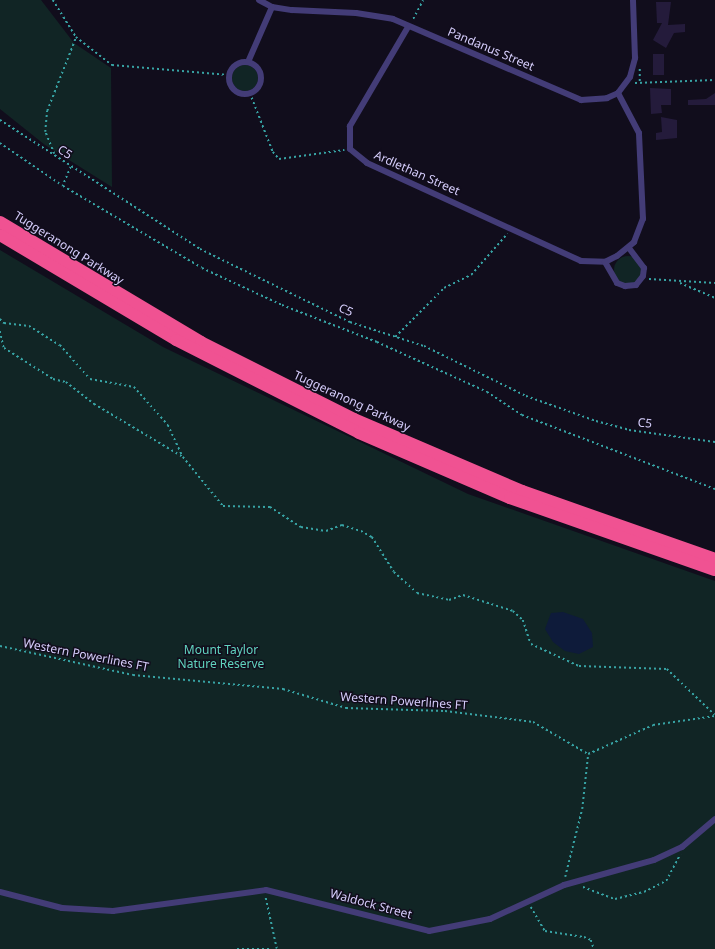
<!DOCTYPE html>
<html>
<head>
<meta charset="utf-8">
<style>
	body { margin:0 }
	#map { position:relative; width:715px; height:949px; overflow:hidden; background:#110d1c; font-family:"Noto Sans",sans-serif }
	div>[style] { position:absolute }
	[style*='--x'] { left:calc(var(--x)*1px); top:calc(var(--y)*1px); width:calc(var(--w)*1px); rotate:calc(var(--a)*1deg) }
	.green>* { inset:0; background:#112525 }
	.round { border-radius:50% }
	.water>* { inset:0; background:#0e1b3a }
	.building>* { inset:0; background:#241b3b; transform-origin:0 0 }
	.path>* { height:1.5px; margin-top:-0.75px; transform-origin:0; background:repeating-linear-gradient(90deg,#37a3a4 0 2px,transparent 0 5px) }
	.street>* { height:6px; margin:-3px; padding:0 3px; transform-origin:3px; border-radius:3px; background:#433c77 }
	.street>.ring { margin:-3px; padding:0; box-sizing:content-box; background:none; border:6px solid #433c77; border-radius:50% }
	.highway>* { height:12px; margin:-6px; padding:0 6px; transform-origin:6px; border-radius:6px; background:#f05292 }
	span { translate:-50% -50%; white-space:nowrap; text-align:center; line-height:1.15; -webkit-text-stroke:3px #110d1c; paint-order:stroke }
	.street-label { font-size:12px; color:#d5cdfb }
	.park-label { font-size:12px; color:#60d3bf }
</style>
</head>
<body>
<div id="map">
	<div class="green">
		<div style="clip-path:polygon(0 0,41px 0,74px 43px,111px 68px,112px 187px,45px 145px,0 109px)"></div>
		<div class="round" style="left:232px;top:65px;width:26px;height:26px"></div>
		<div style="clip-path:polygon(0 250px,163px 347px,468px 494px,715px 581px,715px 949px,0 949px)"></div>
		<div class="round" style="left:614px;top:256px;width:28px;height:28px"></div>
	</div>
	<div class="water">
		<div style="clip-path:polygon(563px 612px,583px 619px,592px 633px,593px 647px,579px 654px,565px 651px,553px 642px,545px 629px,551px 613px)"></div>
	</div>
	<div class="building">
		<div style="clip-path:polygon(656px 2px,671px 2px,668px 25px,685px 24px,685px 32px,674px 33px,666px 48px,653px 40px,662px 23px,657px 23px)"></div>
		<div style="left:653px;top:54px;width:11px;height:21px"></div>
		<div style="clip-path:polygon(650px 88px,671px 89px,671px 105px,661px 105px,662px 113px,651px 114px)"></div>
		<div style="clip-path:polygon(715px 93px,715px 105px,688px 105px,688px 100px,706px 99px)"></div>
		<div style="clip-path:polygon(661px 117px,677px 120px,677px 138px,656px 140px,656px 133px,662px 132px)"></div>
	</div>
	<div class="path">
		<div style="--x:53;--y:0;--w:44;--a:58.1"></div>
		<div style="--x:76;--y:37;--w:46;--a:37.9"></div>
		<div style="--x:112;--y:65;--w:117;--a:4.9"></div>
		<div style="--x:413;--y:19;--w:21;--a:-62"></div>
		<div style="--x:640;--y:69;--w:14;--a:90"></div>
		<div style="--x:635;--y:83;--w:80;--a:-2.1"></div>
		<div style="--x:250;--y:93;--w:63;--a:68.7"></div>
		<div style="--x:273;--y:152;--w:9;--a:49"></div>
		<div style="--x:279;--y:159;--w:66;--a:-7.9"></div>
		<div style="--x:0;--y:120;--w:238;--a:32.8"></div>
		<div style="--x:200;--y:249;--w:167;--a:26"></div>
		<div style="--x:350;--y:322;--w:78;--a:18"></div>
		<div style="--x:424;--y:346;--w:114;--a:26.1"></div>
		<div style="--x:526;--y:396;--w:74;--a:19.7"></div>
		<div style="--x:596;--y:421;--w:34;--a:15"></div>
		<div style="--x:629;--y:430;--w:87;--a:7.9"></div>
		<div style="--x:0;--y:143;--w:76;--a:34.3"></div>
		<div style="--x:54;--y:154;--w:24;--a:-112"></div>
		<div style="--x:45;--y:132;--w:21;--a:-85"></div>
		<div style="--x:47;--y:111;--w:79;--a:-68.6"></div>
		<div style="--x:71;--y:167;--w:21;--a:113"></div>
		<div style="--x:63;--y:186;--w:161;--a:30.5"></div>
		<div style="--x:202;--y:268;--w:88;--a:24.8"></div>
		<div style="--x:282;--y:305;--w:102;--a:21.3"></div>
		<div style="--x:377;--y:342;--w:121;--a:24.4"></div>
		<div style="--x:487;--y:392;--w:42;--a:33.3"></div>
		<div style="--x:522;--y:415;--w:207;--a:21"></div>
		<div style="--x:649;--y:279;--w:66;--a:3.5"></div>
		<div style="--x:680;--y:283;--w:38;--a:23"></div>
		<div style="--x:0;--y:319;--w:6;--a:45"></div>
		<div style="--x:4;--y:323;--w:25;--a:7"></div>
		<div style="--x:29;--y:326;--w:36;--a:32"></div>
		<div style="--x:60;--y:345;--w:45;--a:48.6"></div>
		<div style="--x:90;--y:379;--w:45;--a:10.3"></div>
		<div style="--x:134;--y:387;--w:51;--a:48.2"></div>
		<div style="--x:168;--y:425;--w:35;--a:65"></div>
		<div style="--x:0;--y:331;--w:17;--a:77"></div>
		<div style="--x:4;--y:348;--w:58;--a:32.3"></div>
		<div style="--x:53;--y:379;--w:13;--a:13"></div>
		<div style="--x:66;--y:382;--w:36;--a:38"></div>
		<div style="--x:94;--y:404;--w:104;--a:30.8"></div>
		<div style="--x:183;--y:457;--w:63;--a:50.8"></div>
		<div style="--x:223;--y:506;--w:47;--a:1.2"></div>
		<div style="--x:270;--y:507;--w:37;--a:33"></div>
		<div style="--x:301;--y:527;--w:25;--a:9"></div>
		<div style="--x:326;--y:531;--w:17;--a:-21"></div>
		<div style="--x:342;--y:525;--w:20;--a:18"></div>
		<div style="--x:361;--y:531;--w:13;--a:29"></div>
		<div style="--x:372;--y:537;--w:41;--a:57.8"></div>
		<div style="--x:394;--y:572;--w:31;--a:42"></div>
		<div style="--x:417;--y:593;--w:33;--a:12"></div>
		<div style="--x:449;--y:600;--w:15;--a:-20"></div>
		<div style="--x:463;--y:595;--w:52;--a:17.7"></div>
		<div style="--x:513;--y:611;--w:13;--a:42"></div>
		<div style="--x:523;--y:620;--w:25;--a:72"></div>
		<div style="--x:531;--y:644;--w:53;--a:24.6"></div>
		<div style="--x:579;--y:666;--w:88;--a:2"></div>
		<div style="--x:667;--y:669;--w:66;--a:43.8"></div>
		<div style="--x:395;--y:337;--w:69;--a:-45"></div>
		<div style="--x:444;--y:288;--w:30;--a:-26"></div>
		<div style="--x:471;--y:275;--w:55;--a:-48.7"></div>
		<div style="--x:0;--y:646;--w:136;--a:12.3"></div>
		<div style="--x:133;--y:675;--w:151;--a:5.3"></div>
		<div style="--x:283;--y:689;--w:66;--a:16.8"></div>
		<div style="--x:346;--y:708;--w:99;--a:1.7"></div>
		<div style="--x:445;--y:711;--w:89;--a:7.1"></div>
		<div style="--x:533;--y:722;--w:64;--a:30.2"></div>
		<div style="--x:588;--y:754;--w:71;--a:-24"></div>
		<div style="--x:653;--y:725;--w:63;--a:-8.3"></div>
		<div style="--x:565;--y:877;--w:70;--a:-76"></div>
		<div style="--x:582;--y:809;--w:55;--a:-83.8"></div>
		<div style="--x:583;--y:887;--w:34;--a:21"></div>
		<div style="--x:615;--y:899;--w:30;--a:-14"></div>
		<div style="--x:644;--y:892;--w:25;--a:-27"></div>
		<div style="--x:666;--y:881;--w:30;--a:-62"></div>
		<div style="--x:266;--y:898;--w:52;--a:77.8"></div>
		<div style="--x:531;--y:907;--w:28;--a:60"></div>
		<div style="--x:545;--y:931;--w:39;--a:9"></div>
		<div style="--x:584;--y:937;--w:8;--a:23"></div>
		<div style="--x:591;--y:940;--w:9;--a:72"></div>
		<div style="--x:237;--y:949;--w:33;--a:0"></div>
	</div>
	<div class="street">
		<div style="--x:259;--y:0;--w:15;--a:28"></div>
		<div style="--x:272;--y:7;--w:20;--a:9"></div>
		<div style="--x:292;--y:10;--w:64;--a:2.7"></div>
		<div style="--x:356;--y:13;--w:37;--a:9"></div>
		<div style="--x:393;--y:19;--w:205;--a:23.3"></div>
		<div style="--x:581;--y:100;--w:26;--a:-4"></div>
		<div style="--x:607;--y:98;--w:12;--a:-24"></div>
		<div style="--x:618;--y:93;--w:20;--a:-53"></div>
		<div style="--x:630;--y:77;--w:20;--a:-75"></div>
		<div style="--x:635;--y:58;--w:58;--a:-92"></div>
		<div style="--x:408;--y:27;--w:115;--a:120.4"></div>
		<div style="--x:350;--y:126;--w:23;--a:90"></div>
		<div style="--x:350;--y:149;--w:22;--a:39"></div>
		<div style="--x:367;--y:163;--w:235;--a:24.6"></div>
		<div style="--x:581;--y:261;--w:24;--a:2"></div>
		<div style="--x:605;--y:262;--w:13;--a:-27"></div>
		<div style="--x:617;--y:256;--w:22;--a:-39"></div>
		<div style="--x:634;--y:242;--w:25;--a:-69"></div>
		<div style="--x:643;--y:219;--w:86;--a:-92.7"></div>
		<div style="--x:639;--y:133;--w:45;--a:-117.7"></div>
		<div style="--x:248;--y:62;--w:60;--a:-66.4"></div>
		<div class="ring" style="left:229px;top:62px;width:26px;height:26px"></div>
		<div style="--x:605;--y:262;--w:24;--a:60"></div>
		<div style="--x:617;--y:283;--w:9;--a:21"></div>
		<div style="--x:625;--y:286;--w:11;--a:-5"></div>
		<div style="--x:636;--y:285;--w:11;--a:-52"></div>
		<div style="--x:643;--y:276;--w:8;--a:-83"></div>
		<div style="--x:644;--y:268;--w:25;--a:-127"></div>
		<div style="--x:0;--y:892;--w:64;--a:14.5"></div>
		<div style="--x:62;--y:908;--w:51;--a:3.4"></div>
		<div style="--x:113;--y:911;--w:154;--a:-7.8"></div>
		<div style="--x:266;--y:890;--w:168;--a:14.1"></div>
		<div style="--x:429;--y:931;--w:62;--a:-11.1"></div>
		<div style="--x:490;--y:919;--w:81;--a:-24.7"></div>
		<div style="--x:564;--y:885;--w:93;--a:-15.5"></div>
		<div style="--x:654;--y:860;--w:31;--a:-25"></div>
		<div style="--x:682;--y:847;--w:43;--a:-40.3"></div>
	</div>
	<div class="highway">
		<div style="--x:0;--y:222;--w:234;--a:30.8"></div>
		<div style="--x:201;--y:342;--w:171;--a:26.7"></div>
		<div style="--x:354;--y:419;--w:183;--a:23.2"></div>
		<div style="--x:522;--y:491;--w:205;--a:19.4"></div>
		<div style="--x:0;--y:235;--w:205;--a:30.8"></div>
		<div style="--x:176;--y:340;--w:205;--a:26.9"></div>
		<div style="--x:359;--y:433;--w:164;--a:23.3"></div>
		<div style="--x:510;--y:498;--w:217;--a:19.4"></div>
	</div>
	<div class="street-label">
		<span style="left:491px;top:49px;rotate:23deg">Pandanus Street</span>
		<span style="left:65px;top:152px;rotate:33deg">C5</span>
		<span style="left:417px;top:173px;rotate:24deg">Ardlethan Street</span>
		<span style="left:69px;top:248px;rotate:32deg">Tuggeranong Parkway</span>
		<span style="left:346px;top:310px;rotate:25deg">C5</span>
		<span style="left:352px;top:401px;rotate:25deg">Tuggeranong Parkway</span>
		<span style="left:645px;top:423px;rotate:7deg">C5</span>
		<span style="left:86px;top:655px;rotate:11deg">Western Powerlines FT</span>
		<span style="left:404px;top:701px;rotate:4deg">Western Powerlines FT</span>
		<span style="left:371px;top:904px;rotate:15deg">Waldock Street</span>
	</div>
	<div class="park-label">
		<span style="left:221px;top:657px">Mount Taylor<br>Nature Reserve</span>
	</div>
</div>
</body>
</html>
